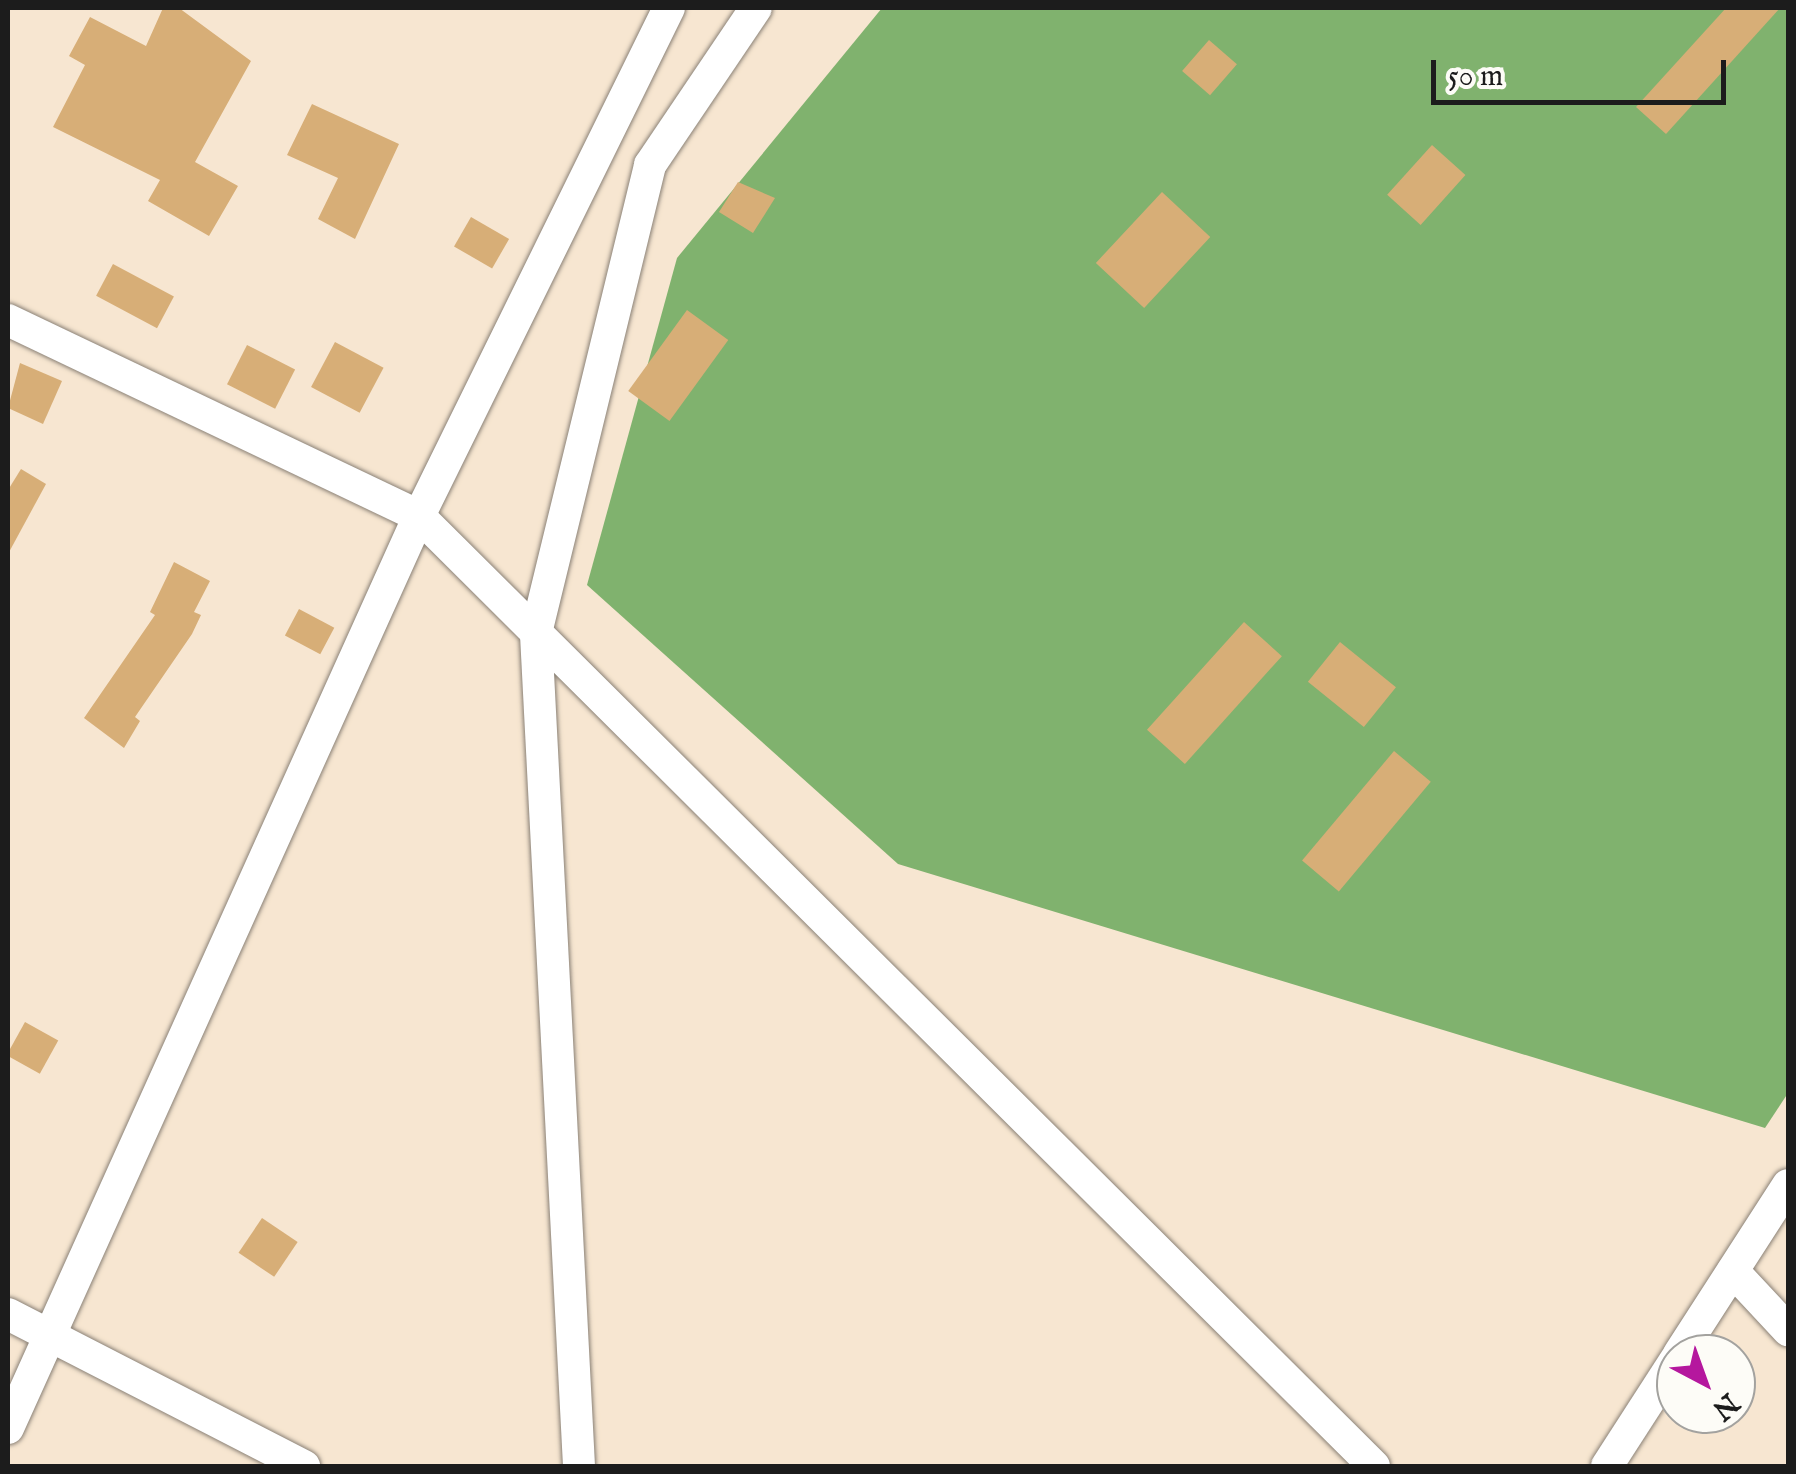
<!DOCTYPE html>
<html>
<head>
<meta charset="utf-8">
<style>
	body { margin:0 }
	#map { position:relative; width:1796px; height:1474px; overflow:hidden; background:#f7e6d1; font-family:"IM FELL English",serif }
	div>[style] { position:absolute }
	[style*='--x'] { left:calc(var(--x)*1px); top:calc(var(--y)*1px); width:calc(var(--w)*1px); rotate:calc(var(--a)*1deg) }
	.forest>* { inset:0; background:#80b26e }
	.building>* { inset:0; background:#d7ae77; transform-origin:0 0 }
	.roads { filter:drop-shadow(0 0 2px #8a8176) drop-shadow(0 0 2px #8a8176) }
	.street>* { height:32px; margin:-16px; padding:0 16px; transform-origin:16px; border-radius:16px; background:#fff }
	span { translate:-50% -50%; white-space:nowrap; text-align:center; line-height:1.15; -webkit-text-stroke:10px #fdfcf7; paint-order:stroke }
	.frame { position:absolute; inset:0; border:10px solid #1c1c1c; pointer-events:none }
	.north { position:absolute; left:1656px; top:1334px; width:100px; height:100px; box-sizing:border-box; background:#fdfcf7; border:2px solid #a3a29f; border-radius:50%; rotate:139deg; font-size:28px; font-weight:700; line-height:40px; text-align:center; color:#1c1c1c }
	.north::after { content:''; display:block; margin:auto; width:35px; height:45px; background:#b5179e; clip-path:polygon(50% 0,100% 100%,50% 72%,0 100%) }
	.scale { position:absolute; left:1431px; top:60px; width:295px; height:45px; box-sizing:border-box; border:5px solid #1c1c1c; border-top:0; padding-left:12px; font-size:30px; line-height:35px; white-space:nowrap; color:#1c1c1c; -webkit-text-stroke:8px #fdfcf7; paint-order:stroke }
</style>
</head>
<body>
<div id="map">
	<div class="forest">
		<div style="clip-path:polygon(882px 8px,1788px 8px,1788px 1093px,1765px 1128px,898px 864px,587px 585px,677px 258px)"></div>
	</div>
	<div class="building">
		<div style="clip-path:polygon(163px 8px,179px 8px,251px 61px,195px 162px,238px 186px,209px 236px,148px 201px,160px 180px,53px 127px,85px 65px,69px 56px,90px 17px,146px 46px)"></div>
		<div style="clip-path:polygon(1726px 8px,1780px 8px,1666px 134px,1636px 107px)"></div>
		<div style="left:1209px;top:40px;width:37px;height:41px;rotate:41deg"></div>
		<div style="clip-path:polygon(312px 104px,399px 144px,355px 239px,318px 219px,338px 178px,287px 155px)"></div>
		<div style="left:1432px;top:145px;width:45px;height:67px;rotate:42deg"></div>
		<div style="clip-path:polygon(738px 182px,775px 198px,753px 233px,719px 212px)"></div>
		<div style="left:1162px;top:192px;width:66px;height:97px;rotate:43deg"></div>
		<div style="left:471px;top:217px;width:44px;height:34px;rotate:30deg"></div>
		<div style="left:113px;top:264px;width:69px;height:36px;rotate:28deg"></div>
		<div style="left:687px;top:310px;width:51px;height:100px;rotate:36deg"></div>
		<div style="left:335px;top:342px;width:55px;height:51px;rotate:28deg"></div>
		<div style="left:247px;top:345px;width:54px;height:44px;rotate:27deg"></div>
		<div style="clip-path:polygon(20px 363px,62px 381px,43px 424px,8px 408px)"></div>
		<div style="clip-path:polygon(21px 469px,46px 484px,8px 554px,8px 490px)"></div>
		<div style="clip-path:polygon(174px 562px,210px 581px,194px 612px,201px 615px,192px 634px,135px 717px,140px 721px,124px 748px,84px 718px,155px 615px,150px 612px)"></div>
		<div style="left:299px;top:609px;width:40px;height:30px;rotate:28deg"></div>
		<div style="left:1244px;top:622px;width:51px;height:145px;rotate:42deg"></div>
		<div style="left:1340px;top:642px;width:72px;height:51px;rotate:39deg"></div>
		<div style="left:1394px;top:751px;width:48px;height:143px;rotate:40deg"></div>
		<div style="left:25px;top:1022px;width:38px;height:38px;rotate:29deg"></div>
		<div style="left:262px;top:1218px;width:43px;height:42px;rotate:34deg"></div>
	</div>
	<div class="roads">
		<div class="street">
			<div style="--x:8;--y:320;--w:455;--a:25.5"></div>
			<div style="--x:419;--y:516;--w:1347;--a:44.85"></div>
			<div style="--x:1733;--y:1271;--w:81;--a:47"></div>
			<div style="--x:8;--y:1314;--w:333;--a:27.2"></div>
			<div style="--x:1679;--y:1354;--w:201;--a:-57.2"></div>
			<div style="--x:8;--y:1428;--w:1000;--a:-65.74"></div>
			<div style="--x:419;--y:516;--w:566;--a:-63.8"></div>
			<div style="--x:579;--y:1466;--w:834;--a:-92.96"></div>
			<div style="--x:536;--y:633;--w:482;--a:-76.3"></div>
			<div style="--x:650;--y:165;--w:189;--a:-56"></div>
			<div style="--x:1607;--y:1466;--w:127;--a:-57.2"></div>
		</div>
	</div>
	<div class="frame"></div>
	<div class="north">N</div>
	<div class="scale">50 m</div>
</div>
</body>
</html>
